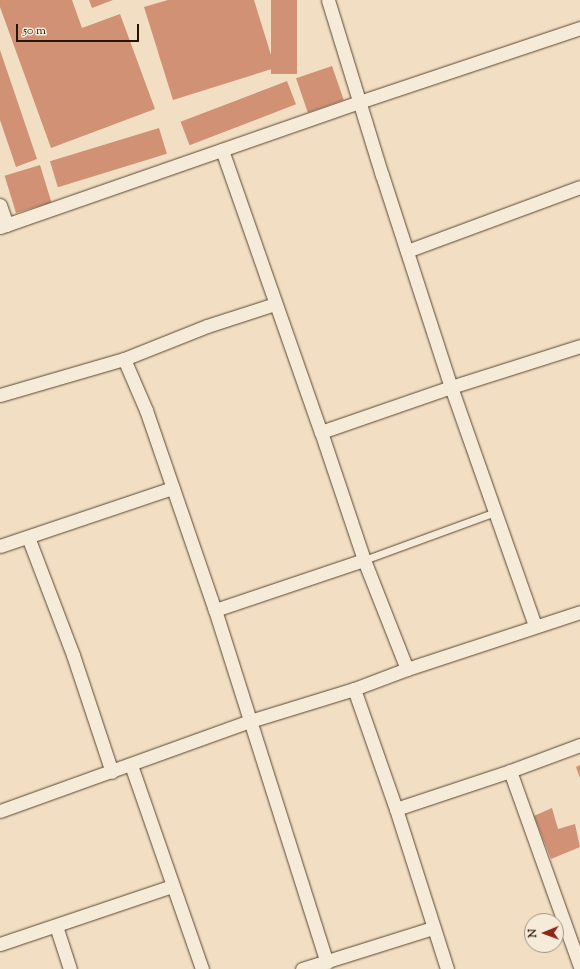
<!DOCTYPE html>
<html>
<head>
<meta charset="utf-8">
<style>
	body { margin:0 }
	#map { position:relative; width:580px; height:969px; overflow:hidden; background:#f1dec3; font-family:"Sorts Mill Goudy",serif }
	div>[style] { position:absolute }
	[style*='--x'] { left:calc(var(--x)*1px); top:calc(var(--y)*1px); width:calc(var(--w)*1px); rotate:calc(var(--a)*1deg) }
	.building>* { inset:0; background:#d19174; transform-origin:0 0 }
	.roads { filter:drop-shadow(0 0 1px #594732) drop-shadow(0 0 1px #594732) }
	.lane>* { height:7px; margin:-3.5px; padding:0 3.5px; transform-origin:3.5px; border-radius:3.5px; background:#f6ead8 }
	.street>* { height:13px; margin:-6.5px; padding:0 6.5px; transform-origin:6.5px; border-radius:6.5px; background:#f6ead8 }
	span { translate:-50% -50%; white-space:nowrap; text-align:center; line-height:1.15; -webkit-text-stroke:3px #f6ead8; paint-order:stroke }
	.north { position:absolute; left:524px; top:913px; width:40px; height:40px; box-sizing:border-box; background:#f6ead8; border:1px solid #a39582; border-radius:50%; rotate:269deg; font-size:11px; font-weight:700; line-height:16px; text-align:center; color:#261501 }
	.north::after { content:''; display:block; margin:auto; width:14px; height:18px; background:#8f2418; clip-path:polygon(50% 0,100% 100%,50% 72%,0 100%) }
	.scale { position:absolute; left:16px; top:24px; width:123px; height:18px; box-sizing:border-box; border:2px solid #261501; border-top:0; padding-left:5px; font-size:12px; line-height:14px; white-space:nowrap; color:#261501; -webkit-text-stroke:3px #f6ead8; paint-order:stroke }
</style>
</head>
<body>
<div id="map">
	<div class="building">
		<div style="clip-path:polygon(0 0,72px 0,82px 28px,120px 14px,155px 109px,51px 148px,0 7px)"></div>
		<div style="clip-path:polygon(89px 0,113px 0,92px 8px)"></div>
		<div style="clip-path:polygon(168px 0,254px 0,275px 68px,173px 100px,144px 7px)"></div>
		<div style="left:271px;top:0;width:26px;height:74px"></div>
		<div style="clip-path:polygon(0 50px,37px 159px,16px 167px,0 120px)"></div>
		<div style="left:332px;top:66px;width:36px;height:38px;rotate:71deg"></div>
		<div style="left:287px;top:81px;width:25px;height:114px;rotate:69deg"></div>
		<div style="left:159px;top:128px;width:27px;height:114px;rotate:73deg"></div>
		<div style="left:40px;top:165px;width:39px;height:37px;rotate:73deg"></div>
		<div style="clip-path:polygon(580px 765px,580px 778px,576px 767px)"></div>
		<div style="clip-path:polygon(552px 808px,558px 829px,575px 824px,580px 847px,551px 859px,534px 816px)"></div>
	</div>
	<div class="roads">
		<div class="lane">
			<div style="--x:364;--y:560;--w:140;--a:-20.1"></div>
		</div>
		<div class="street">
			<div style="--x:328;--y:0;--w:183;--a:72.9"></div>
			<div style="--x:382;--y:175;--w:223;--a:72"></div>
			<div style="--x:451;--y:387;--w:253;--a:70.6"></div>
			<div style="--x:222;--y:150;--w:299;--a:70.7"></div>
			<div style="--x:321;--y:432;--w:135;--a:71.4"></div>
			<div style="--x:364;--y:560;--w:117;--a:68.5"></div>
			<div style="--x:0;--y:205;--w:21;--a:71"></div>
			<div style="--x:0;--y:227;--w:380;--a:-19.2"></div>
			<div style="--x:359;--y:102;--w:233;--a:-18.5"></div>
			<div style="--x:407;--y:251;--w:184;--a:-20.3"></div>
			<div style="--x:124;--y:359;--w:56;--a:66.7"></div>
			<div style="--x:146;--y:410;--w:212;--a:71"></div>
			<div style="--x:215;--y:610;--w:370;--a:72.4"></div>
			<div style="--x:0;--y:395;--w:129;--a:-16.2"></div>
			<div style="--x:124;--y:359;--w:89;--a:-21.7"></div>
			<div style="--x:207;--y:326;--w:71;--a:-17.9"></div>
			<div style="--x:321;--y:432;--w:138;--a:-19.1"></div>
			<div style="--x:451;--y:387;--w:135;--a:-17.6"></div>
			<div style="--x:28;--y:537;--w:126;--a:69.1"></div>
			<div style="--x:73;--y:655;--w:123;--a:71.6"></div>
			<div style="--x:0;--y:546;--w:182;--a:-18.6"></div>
			<div style="--x:215;--y:610;--w:157;--a:-18.6"></div>
			<div style="--x:354;--y:689;--w:127;--a:70.7"></div>
			<div style="--x:396;--y:809;--w:168;--a:72.3"></div>
			<div style="--x:131;--y:765;--w:216;--a:70.8"></div>
			<div style="--x:510;--y:771;--w:207;--a:70.3"></div>
			<div style="--x:396;--y:809;--w:120;--a:-18.4"></div>
			<div style="--x:510;--y:771;--w:75;--a:-20.4"></div>
			<div style="--x:0;--y:811;--w:266;--a:-19.8"></div>
			<div style="--x:250;--y:721;--w:109;--a:-17.1"></div>
			<div style="--x:354;--y:689;--w:57;--a:-20.7"></div>
			<div style="--x:407;--y:669;--w:182;--a:-18.2"></div>
			<div style="--x:56;--y:926;--w:45;--a:72"></div>
			<div style="--x:0;--y:944;--w:182;--a:-18.6"></div>
			<div style="--x:302;--y:969;--w:137;--a:-17.4"></div>
		</div>
	</div>
	<div class="north">N</div>
	<div class="scale">50 m</div>
</div>
</body>
</html>
